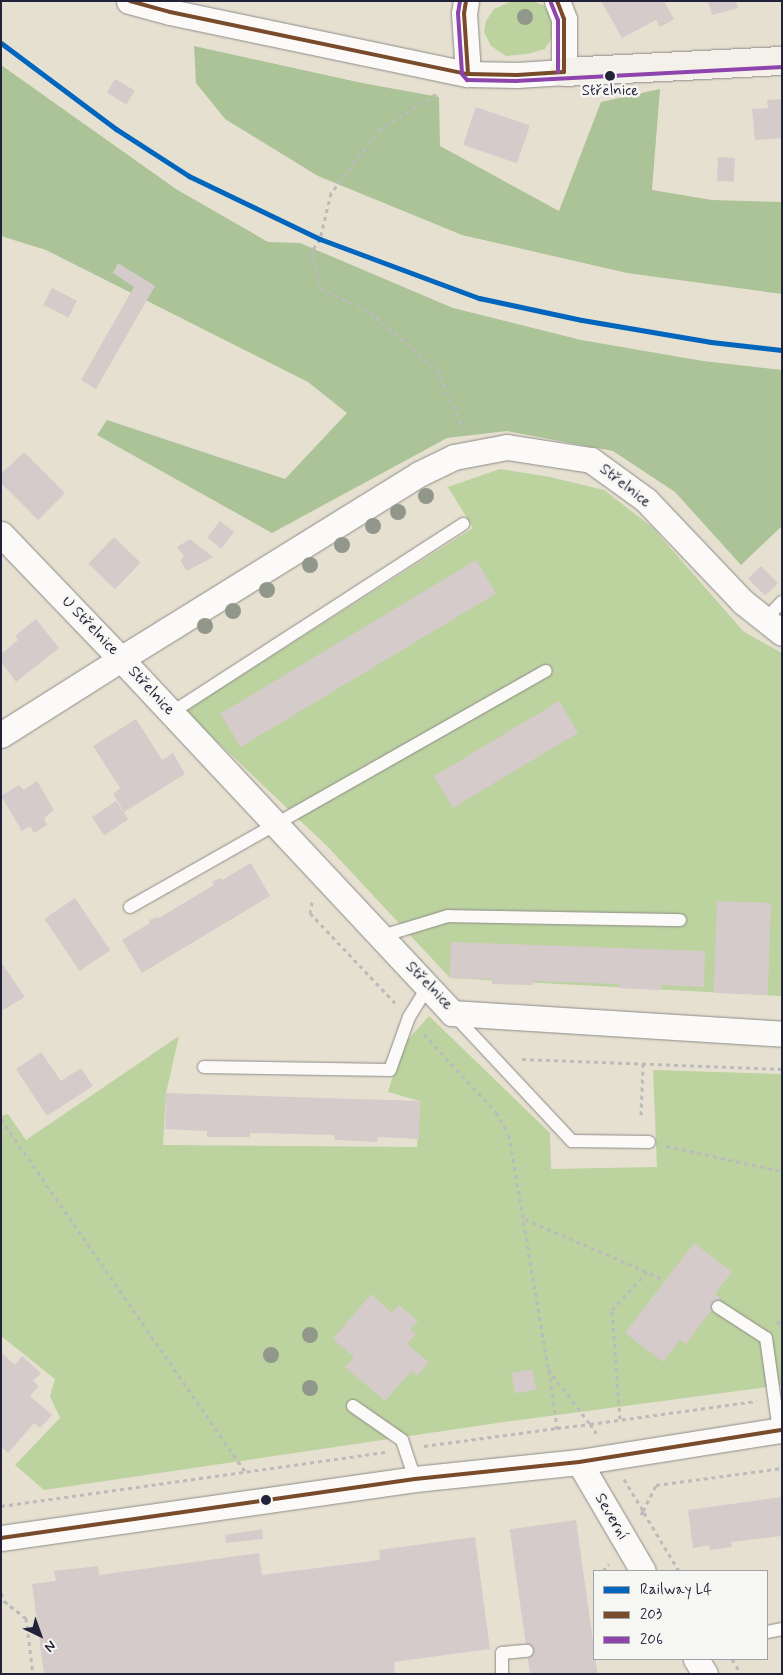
<!DOCTYPE html>
<html>
<head>
<meta charset="utf-8">
<style>
	body { margin:0 }
	#map { position:relative; width:783px; height:1675px; overflow:hidden; background:#e6e0d1; font-family:Mynerve,sans-serif }
	div>[style] { position:absolute }
	[style*='--x'] { left:calc(var(--x)*1px); top:calc(var(--y)*1px); width:calc(var(--w)*1px); rotate:calc(var(--a)*1deg) }
	.green>* { inset:0; background:#bcd29f }
	.forest>* { inset:0; background:#abc397 }
	.building>* { inset:0; background:#d6cbcb; transform-origin:0 0 }
	.path>* { height:3px; margin-top:-1.5px; transform-origin:0; background:repeating-linear-gradient(90deg,#bcbbbb 0 4px,transparent 0 8px) }
	.roads { filter:drop-shadow(0 0 1px #8d8b87) drop-shadow(0 0 1px #8d8b87) }
	.lane>* { height:12px; margin:-6px; padding:0 6px; transform-origin:6px; border-radius:6px; background:#fbfaf8 }
	.street>* { height:25px; margin:-12.5px; padding:0 12.5px; transform-origin:12.5px; border-radius:12.5px; background:#fbfaf8 }
	.secondary>* { height:28px; margin:-14px; padding:0 14px; transform-origin:14px; border-radius:14px; background:#f4f0ea }
	.bus-1>* { height:4px; margin:-2px; padding:0 2px; transform-origin:2px; border-radius:2px; background:#7a4b2a }
	.bus-2>* { height:4px; margin:-2px; padding:0 2px; transform-origin:2px; border-radius:2px; background:#8e44ad }
	.rail-1>* { height:5px; margin:-2.5px; padding:0 2.5px; transform-origin:2.5px; border-radius:2.5px; background:#0065bd }
	.trees>* { width:16px; height:16px; margin:-8px; border-radius:50%; background:#91978a }
	.dots>* { width:14px; height:14px; translate:-50% -50%; box-sizing:border-box; border:2px solid #f6f6f2; border-radius:50% }
	span { translate:-50% -50%; white-space:nowrap; text-align:center; line-height:1.15; -webkit-text-stroke:5px #f6f6f2; paint-order:stroke }
	.bus-label { font-size:15px; color:#22223b }
	.street-label { font-size:16px; color:#22223b }
	.frame { position:absolute; inset:0; border:2px solid #22223b; pointer-events:none }
	.legend { position:absolute; left:593px; top:1570px; width:175px; height:90px; box-sizing:border-box; background:#f6f6f2; border:1px solid #a1a1a9; margin:0; padding:6px 9px; list-style:none; font-size:15px; color:#22223b }
	.legend li { display:flex; align-items:center; gap:10px; height:25px }
	.legend b { width:25px; border:1px solid #a1a1a9 }
	.north { position:absolute; left:15px; top:1610px; width:50px; height:50px; -webkit-text-stroke:4px #f6f6f2; paint-order:stroke; rotate:138deg; font-size:14px; font-weight:700; line-height:20px; text-align:center; color:#22223b }
	.north::after { content:''; display:block; margin:auto; width:18px; height:22px; background:#22223b; clip-path:polygon(50% 0,100% 100%,50% 72%,0 100%) }
</style>
</head>
<body>
<div id="map">
	<div class="green">
		<div style="clip-path:polygon(532px 1px,543px 5px,555px 19px,554px 34px,545px 49px,527px 54px,506px 56px,491px 46px,484px 32px,486px 21px,494px 9px,510px 2px)"></div>
		<div style="clip-path:polygon(500px 469px,550px 477px,604px 490px,652px 527px,744px 632px,782px 653px,782px 996px,450px 978px,329px 848px,185px 711px,473px 528px,448px 487px)"></div>
		<div style="clip-path:polygon(429px 1016px,550px 1133px,551px 1169px,657px 1167px,653px 1070px,782px 1074px,782px 1385px,504px 1422px,44px 1490px,15px 1465px,60px 1418px,50px 1396px,55px 1379px,1px 1336px,1px 1116px,8px 1114px,26px 1140px,179px 1036px,166px 1093px,163px 1145px,417px 1147px,420px 1101px,388px 1092px,402px 1046px)"></div>
	</div>
	<div class="forest">
		<div style="clip-path:polygon(194px 46px,362px 83px,439px 97px,440px 146px,559px 211px,601px 102px,660px 89px,652px 190px,712px 200px,782px 202px,782px 294px,627px 273px,462px 235px,318px 176px,225px 119px,196px 83px)"></div>
		<div style="clip-path:polygon(1px 65px,176px 189px,268px 242px,300px 243px,453px 308px,581px 340px,703px 361px,782px 370px,782px 526px,741px 565px,675px 492px,613px 451px,507px 431px,447px 438px,272px 533px,97px 435px,107px 420px,285px 479px,347px 413px,308px 382px,46px 250px,1px 236px)"></div>
	</div>
	<div class="building">
		<div style="clip-path:polygon(601px 1px,664px 1px,674px 19px,660px 27px,656px 20px,622px 38px)"></div>
		<div style="clip-path:polygon(708px 1px,736px 1px,738px 8px,712px 15px)"></div>
		<div style="left:115px;top:79px;width:23px;height:16px;rotate:31deg"></div>
		<div style="clip-path:polygon(782px 99px,782px 138px,755px 140px,752px 109px,768px 108px,767px 100px)"></div>
		<div style="left:476px;top:107px;width:57px;height:40px;rotate:19deg"></div>
		<div style="left:718px;top:157px;width:17px;height:24px;rotate:3deg"></div>
		<div style="clip-path:polygon(118px 263px,155px 286px,96px 389px,81px 380px,134px 287px,113px 273px)"></div>
		<div style="left:52px;top:288px;width:28px;height:19px;rotate:27deg"></div>
		<div style="clip-path:polygon(24px 452px,65px 493px,38px 520px,1px 483px,1px 474px)"></div>
		<div style="left:220px;top:521px;width:18px;height:21px;rotate:38deg"></div>
		<div style="left:114px;top:537px;width:37px;height:37px;rotate:44deg"></div>
		<div style="clip-path:polygon(190px 539px,213px 557px,187px 571px,180px 560px,184px 557px,177px 547px)"></div>
		<div style="left:476px;top:560px;width:39px;height:298px;rotate:59deg"></div>
		<div style="left:761px;top:566px;width:24px;height:18px;rotate:45deg"></div>
		<div style="clip-path:polygon(36px 619px,59px 648px,16px 682px,1px 662px,1px 654px,18px 640px,15px 636px)"></div>
		<div style="left:559px;top:701px;width:37px;height:146px;rotate:59deg"></div>
		<div style="clip-path:polygon(136px 719px,162px 760px,173px 753px,185px 774px,124px 812px,113px 794px,120px 788px,93px 746px)"></div>
		<div style="clip-path:polygon(37px 781px,54px 810px,44px 818px,47px 825px,34px 833px,30px 826px,22px 831px,1px 796px,19px 785px,24px 790px)"></div>
		<div style="left:116px;top:801px;width:22px;height:29px;rotate:56deg"></div>
		<div style="clip-path:polygon(251px 863px,270px 896px,142px 973px,122px 940px,150px 923px,149px 920px,157px 917px,159px 918px,214px 885px,212px 882px,220px 878px,222px 880px)"></div>
		<div style="left:75px;top:898px;width:63px;height:37px;rotate:56deg"></div>
		<div style="left:717px;top:901px;width:54px;height:92px;rotate:2deg"></div>
		<div style="clip-path:polygon(451px 942px,705px 951px,704px 987px,662px 985px,661px 990px,619px 988px,619px 984px,535px 981px,533px 985px,492px 984px,491px 979px,450px 978px)"></div>
		<div style="clip-path:polygon(1px 962px,25px 997px,1px 1011px)"></div>
		<div style="clip-path:polygon(41px 1052px,61px 1081px,81px 1068px,93px 1086px,47px 1116px,16px 1069px)"></div>
		<div style="clip-path:polygon(166px 1093px,420px 1101px,419px 1139px,378px 1137px,377px 1142px,335px 1140px,334px 1135px,250px 1133px,250px 1137px,207px 1137px,207px 1131px,165px 1129px)"></div>
		<div style="clip-path:polygon(694px 1243px,732px 1272px,715px 1294px,720px 1298px,686px 1344px,680px 1340px,663px 1362px,625px 1333px)"></div>
		<div style="clip-path:polygon(371px 1294px,392px 1313px,399px 1305px,418px 1321px,410px 1329px,416px 1334px,407px 1344px,429px 1362px,417px 1376px,411px 1371px,385px 1401px,345px 1367px,354px 1357px,333px 1339px)"></div>
		<div style="clip-path:polygon(1px 1352px,15px 1365px,22px 1356px,41px 1373px,33px 1381px,39px 1386px,30px 1396px,52px 1415px,40px 1428px,34px 1423px,8px 1453px,1px 1447px)"></div>
		<div style="left:532px;top:1369px;width:21px;height:21px;rotate:79deg"></div>
		<div style="clip-path:polygon(782px 1497px,782px 1536px,731px 1542px,732px 1547px,710px 1550px,709px 1545px,693px 1548px,688px 1510px)"></div>
		<div style="left:576px;top:1520px;width:156px;height:67px;rotate:82deg"></div>
		<div style="clip-path:polygon(262px 1529px,263px 1539px,226px 1543px,225px 1535px)"></div>
		<div style="clip-path:polygon(475px 1537px,490px 1649px,394px 1662px,395px 1674px,44px 1674px,32px 1584px,56px 1581px,54px 1571px,98px 1566px,99px 1575px,259px 1553px,262px 1575px,380px 1560px,379px 1550px)"></div>
	</div>
	<div class="path">
		<div style="--x:436;--y:94;--w:66;--a:148"></div>
		<div style="--x:380;--y:129;--w:81;--a:127.4"></div>
		<div style="--x:331;--y:193;--w:47;--a:103.4"></div>
		<div style="--x:320;--y:239;--w:14;--a:124"></div>
		<div style="--x:312;--y:251;--w:38;--a:78"></div>
		<div style="--x:320;--y:288;--w:55;--a:25.6"></div>
		<div style="--x:370;--y:312;--w:88;--a:40.4"></div>
		<div style="--x:437;--y:369;--w:67;--a:66.1"></div>
		<div style="--x:312;--y:902;--w:11;--a:100"></div>
		<div style="--x:310;--y:913;--w:125;--a:46.6"></div>
		<div style="--x:424;--y:1034;--w:106;--a:47.3"></div>
		<div style="--x:496;--y:1112;--w:26;--a:61"></div>
		<div style="--x:509;--y:1135;--w:237;--a:80.5"></div>
		<div style="--x:548;--y:1369;--w:69;--a:52.6"></div>
		<div style="--x:590;--y:1424;--w:168;--a:-7.9"></div>
		<div style="--x:522;--y:1059;--w:260;--a:2.2"></div>
		<div style="--x:641;--y:1115;--w:51;--a:-87.8"></div>
		<div style="--x:1;--y:1119;--w:429;--a:55.3"></div>
		<div style="--x:666;--y:1146;--w:119;--a:12.2"></div>
		<div style="--x:525;--y:1219;--w:150;--a:23.5"></div>
		<div style="--x:777;--y:1324;--w:8;--a:-50"></div>
		<div style="--x:549;--y:1370;--w:59;--a:82.1"></div>
		<div style="--x:557;--y:1428;--w:33;--a:-7"></div>
		<div style="--x:590;--y:1424;--w:11;--a:56"></div>
		<div style="--x:620;--y:1419;--w:109;--a:-94.2"></div>
		<div style="--x:612;--y:1310;--w:52;--a:-47.4"></div>
		<div style="--x:424;--y:1446;--w:134;--a:-7.7"></div>
		<div style="--x:624;--y:1479;--w:37;--a:59"></div>
		<div style="--x:643;--y:1511;--w:7;--a:117"></div>
		<div style="--x:1;--y:1506;--w:388;--a:-8"></div>
		<div style="--x:603;--y:1571;--w:9;--a:-49"></div>
		<div style="--x:679;--y:1571;--w:70;--a:-121"></div>
		<div style="--x:643;--y:1511;--w:29;--a:-63"></div>
		<div style="--x:656;--y:1485;--w:127;--a:-7.7"></div>
		<div style="--x:1;--y:1593;--w:9;--a:69"></div>
		<div style="--x:4;--y:1601;--w:28;--a:38"></div>
		<div style="--x:26;--y:1618;--w:56;--a:82.9"></div>
		<div style="--x:593;--y:1642;--w:1;--a:0"></div>
		<div style="--x:732;--y:1659;--w:17;--a:59"></div>
	</div>
	<div class="roads">
		<div class="lane">
			<div style="--x:764;--y:621;--w:26;--a:-47"></div>
			<div style="--x:171;--y:713;--w:348;--a:-32.9"></div>
			<div style="--x:130;--y:907;--w:478;--a:-29.6"></div>
			<div style="--x:382;--y:936;--w:69;--a:-16.9"></div>
			<div style="--x:448;--y:916;--w:232;--a:1"></div>
			<div style="--x:454;--y:1015;--w:173;--a:46.9"></div>
			<div style="--x:572;--y:1141;--w:77;--a:0.7"></div>
			<div style="--x:204;--y:1067;--w:186;--a:0.9"></div>
			<div style="--x:390;--y:1070;--w:56;--a:-70.3"></div>
			<div style="--x:409;--y:1017;--w:36;--a:-58"></div>
			<div style="--x:718;--y:1307;--w:57;--a:32.9"></div>
			<div style="--x:766;--y:1338;--w:93;--a:82"></div>
			<div style="--x:353;--y:1406;--w:60;--a:34.8"></div>
			<div style="--x:402;--y:1440;--w:41;--a:71.6"></div>
			<div style="--x:767;--y:1632;--w:15;--a:-11"></div>
			<div style="--x:502;--y:1674;--w:21;--a:-90"></div>
			<div style="--x:502;--y:1653;--w:25;--a:-5"></div>
		</div>
		<div class="street">
			<div style="--x:129;--y:1;--w:42;--a:15"></div>
			<div style="--x:170;--y:12;--w:304;--a:11.8"></div>
			<div style="--x:468;--y:74;--w:49;--a:1.2"></div>
			<div style="--x:517;--y:75;--w:47;--a:-3.7"></div>
			<div style="--x:564;--y:72;--w:53;--a:-90"></div>
			<div style="--x:564;--y:19;--w:19;--a:-111"></div>
			<div style="--x:466;--y:1;--w:12;--a:99"></div>
			<div style="--x:464;--y:13;--w:61;--a:86.2"></div>
			<div style="--x:1;--y:534;--w:173;--a:46.2"></div>
			<div style="--x:121;--y:659;--w:142;--a:147.7"></div>
			<div style="--x:782;--y:633;--w:50;--a:-141.5"></div>
			<div style="--x:743;--y:602;--w:141;--a:-133.6"></div>
			<div style="--x:646;--y:500;--w:68;--a:-144"></div>
			<div style="--x:591;--y:460;--w:85;--a:-171.2"></div>
			<div style="--x:507;--y:447;--w:54;--a:169.3"></div>
			<div style="--x:454;--y:457;--w:39;--a:154"></div>
			<div style="--x:419;--y:474;--w:351;--a:148.2"></div>
			<div style="--x:121;--y:659;--w:485;--a:46.9"></div>
			<div style="--x:452;--y:1013;--w:331;--a:3.6"></div>
			<div style="--x:579;--y:1462;--w:126;--a:59.6"></div>
			<div style="--x:1;--y:1538;--w:418;--a:-8.1"></div>
			<div style="--x:415;--y:1479;--w:165;--a:-5.9"></div>
			<div style="--x:579;--y:1462;--w:206;--a:-9"></div>
			<div style="--x:696;--y:1659;--w:17;--a:59"></div>
		</div>
		<div class="secondary">
			<div style="--x:564;--y:72;--w:218;--a:-2.9"></div>
		</div>
	</div>
	<div class="bus-1">
		<div style="--x:130;--y:1;--w:41;--a:15.4"></div>
		<div style="--x:170;--y:12;--w:304;--a:11.8"></div>
		<div style="--x:468;--y:74;--w:49;--a:1.2"></div>
		<div style="--x:517;--y:75;--w:47;--a:-3.7"></div>
		<div style="--x:564;--y:72;--w:53;--a:-90"></div>
		<div style="--x:564;--y:19;--w:19;--a:-111"></div>
		<div style="--x:466;--y:1;--w:12;--a:99"></div>
		<div style="--x:464;--y:13;--w:61;--a:86.2"></div>
		<div style="--x:1;--y:1538;--w:418;--a:-8.1"></div>
		<div style="--x:415;--y:1479;--w:165;--a:-5.9"></div>
		<div style="--x:579;--y:1462;--w:206;--a:-9"></div>
	</div>
	<div class="bus-2">
		<div style="--x:460;--y:1;--w:12;--a:99"></div>
		<div style="--x:458;--y:13;--w:61;--a:86.2"></div>
		<div style="--x:462;--y:74;--w:8;--a:50"></div>
		<div style="--x:467;--y:80;--w:50;--a:1.1"></div>
		<div style="--x:517;--y:81;--w:265;--a:-3"></div>
		<div style="--x:551;--y:3;--w:18;--a:68"></div>
		<div style="--x:558;--y:20;--w:52;--a:90"></div>
	</div>
	<div class="rail-1">
		<div style="--x:1;--y:43;--w:144;--a:36.8"></div>
		<div style="--x:116;--y:129;--w:87;--a:32.8"></div>
		<div style="--x:189;--y:176;--w:145;--a:25.7"></div>
		<div style="--x:320;--y:239;--w:170;--a:20.4"></div>
		<div style="--x:479;--y:298;--w:105;--a:12.1"></div>
		<div style="--x:582;--y:320;--w:131;--a:9.7"></div>
		<div style="--x:711;--y:342;--w:71;--a:6.4"></div>
	</div>
	<div class="trees">
		<div style="left:525px;top:17px"></div>
		<div style="left:426px;top:496px"></div>
		<div style="left:398px;top:512px"></div>
		<div style="left:373px;top:526px"></div>
		<div style="left:342px;top:545px"></div>
		<div style="left:310px;top:565px"></div>
		<div style="left:267px;top:590px"></div>
		<div style="left:233px;top:611px"></div>
		<div style="left:205px;top:626px"></div>
		<div style="left:310px;top:1335px"></div>
		<div style="left:271px;top:1355px"></div>
		<div style="left:310px;top:1388px"></div>
	</div>
	<div class="dots">
		<div style="left:610px;top:76px;background:#22223b"></div>
		<div style="left:266px;top:1500px;background:#22223b"></div>
	</div>
	<div class="bus-label">
		<span style="left:610px;top:92px">Střelnice</span>
	</div>
	<div class="street-label">
		<span style="left:625px;top:486px;rotate:38deg">Střelnice</span>
		<span style="left:90px;top:626px;rotate:46deg">U Střelnice</span>
		<span style="left:151px;top:691px;rotate:47deg">Střelnice</span>
		<span style="left:429px;top:986px;rotate:46deg">Střelnice</span>
		<span style="left:611px;top:1517px;rotate:60deg">Severní</span>
	</div>
	<div class="frame"></div>
	<ul class="legend">
	<li><b style="height:6px;background:#0065bd"></b>Railway L4</li>
	<li><b style="height:6px;background:#7a4b2a"></b>203</li>
	<li><b style="height:6px;background:#8e44ad"></b>206</li>
	</ul>
	<div class="north">N</div>
</div>
</body>
</html>
